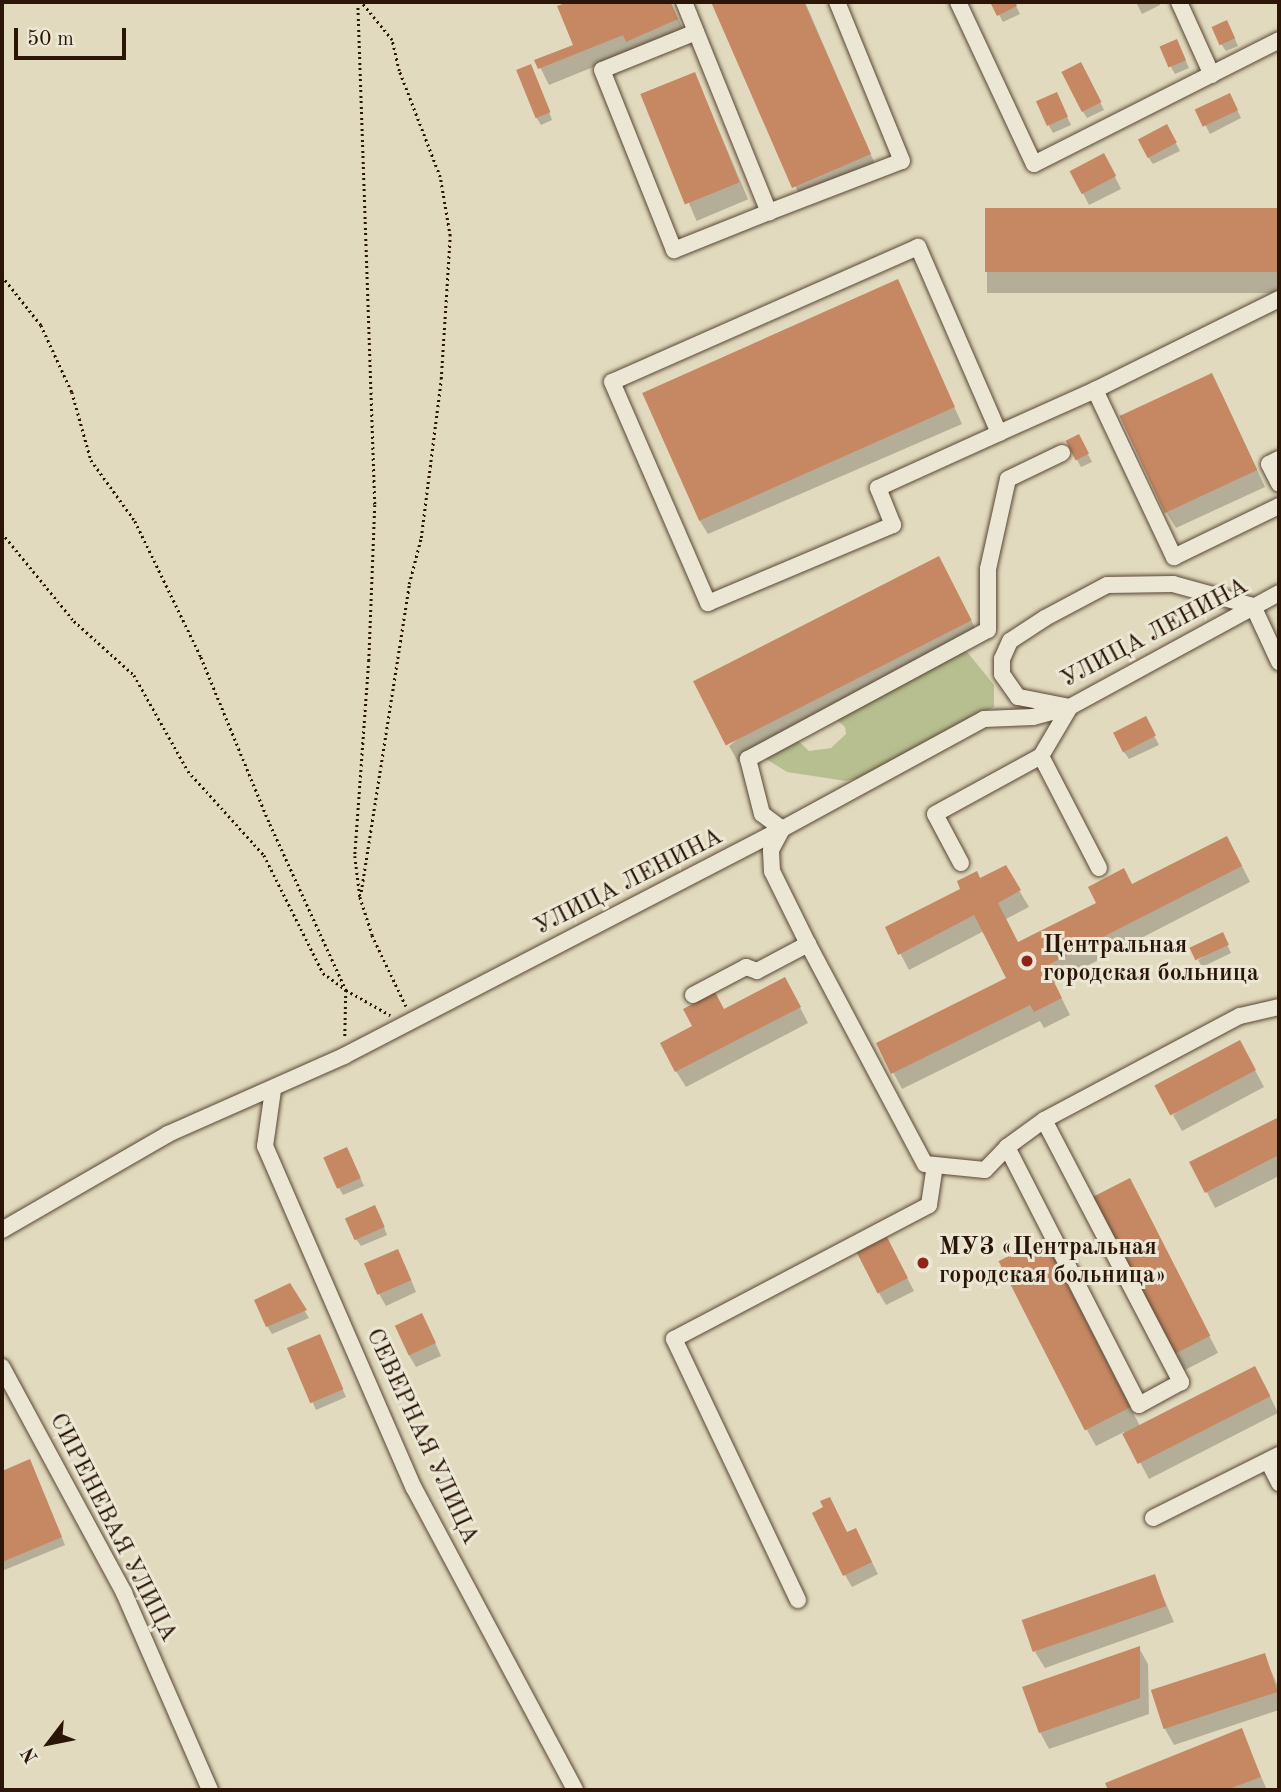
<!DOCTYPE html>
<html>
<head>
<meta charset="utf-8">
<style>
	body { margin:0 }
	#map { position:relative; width:1281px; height:1792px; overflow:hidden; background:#e2dabe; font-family:"Old Standard TT",serif }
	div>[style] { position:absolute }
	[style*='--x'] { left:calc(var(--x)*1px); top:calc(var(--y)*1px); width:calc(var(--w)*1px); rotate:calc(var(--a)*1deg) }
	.green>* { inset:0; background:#b7be8f }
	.shadow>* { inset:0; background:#0003; transform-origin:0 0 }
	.building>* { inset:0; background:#c58863; transform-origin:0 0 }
	.path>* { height:2.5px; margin-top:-1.25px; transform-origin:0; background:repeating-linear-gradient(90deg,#2b1506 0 2px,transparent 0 5.5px) }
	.roads { filter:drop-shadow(0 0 2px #594634) drop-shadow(0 0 2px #594634) }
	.minor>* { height:16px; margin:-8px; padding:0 8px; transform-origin:8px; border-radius:8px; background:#ece7d5 }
	.dots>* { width:19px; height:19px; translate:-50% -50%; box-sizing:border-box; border:4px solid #ece7d5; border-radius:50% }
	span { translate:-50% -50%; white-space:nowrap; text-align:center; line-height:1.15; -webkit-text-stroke:6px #ece7d5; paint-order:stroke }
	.street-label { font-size:24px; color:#2b1506 }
	.poi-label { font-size:24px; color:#2b1506; font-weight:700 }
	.left { translate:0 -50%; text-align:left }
	.frame { position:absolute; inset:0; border:4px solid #2b1506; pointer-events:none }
	.north { position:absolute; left:14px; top:1708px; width:70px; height:70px; -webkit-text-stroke:5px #ece7d5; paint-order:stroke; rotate:238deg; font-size:19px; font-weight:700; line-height:28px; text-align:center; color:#2b1506 }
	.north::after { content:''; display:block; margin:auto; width:24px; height:32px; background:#2b1506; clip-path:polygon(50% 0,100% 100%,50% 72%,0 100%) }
	.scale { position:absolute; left:14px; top:28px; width:112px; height:32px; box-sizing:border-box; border:4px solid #2b1506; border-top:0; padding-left:9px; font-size:21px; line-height:24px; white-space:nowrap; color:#2b1506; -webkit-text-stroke:5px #ece7d5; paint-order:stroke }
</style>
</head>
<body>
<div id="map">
	<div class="green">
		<div style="clip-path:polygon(959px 647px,968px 653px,994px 685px,994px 707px,870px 775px,846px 781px,787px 772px,763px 757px,795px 738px,809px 751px,831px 748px,846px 734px,845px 727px,833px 717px)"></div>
	</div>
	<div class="shadow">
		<div style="clip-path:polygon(572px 2px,671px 2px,686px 36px,633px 51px,549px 85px,537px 61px,575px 46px,559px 7px)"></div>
		<div style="clip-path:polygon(713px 2px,805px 2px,878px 171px,803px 203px)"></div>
		<div style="clip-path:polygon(992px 2px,1014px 2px,1020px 14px,1003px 22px)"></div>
		<div style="clip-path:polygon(1136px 2px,1159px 2px,1160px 5px,1142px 14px)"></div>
		<div style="clip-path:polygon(1231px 30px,1238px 46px,1226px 51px,1221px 44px)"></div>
		<div style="clip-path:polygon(1180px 48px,1189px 68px,1175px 74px,1171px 67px)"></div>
		<div style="clip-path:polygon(1085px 72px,1104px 110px,1087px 118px,1082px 110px)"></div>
		<div style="clip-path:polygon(534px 73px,552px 120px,541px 125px,536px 117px)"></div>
		<div style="left:695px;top:74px;width:136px;height:56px;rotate:67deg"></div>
		<div style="clip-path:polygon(1060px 102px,1071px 125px,1053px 133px,1049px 126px)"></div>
		<div style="clip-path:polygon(1234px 103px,1241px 118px,1210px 134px,1198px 111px)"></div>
		<div style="clip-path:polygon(1171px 134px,1180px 151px,1153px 164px,1148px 157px)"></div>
		<div style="clip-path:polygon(1110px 167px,1121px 189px,1089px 205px,1072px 171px)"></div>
		<div style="left:1279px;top:210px;width:83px;height:292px;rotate:90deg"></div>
		<div style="clip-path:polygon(897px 281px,962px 424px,708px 534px,698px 518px)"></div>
		<div style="clip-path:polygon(1221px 392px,1265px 487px,1176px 528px,1166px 512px)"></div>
		<div style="clip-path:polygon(1082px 443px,1092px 462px,1081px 467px,1077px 460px)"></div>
		<div style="clip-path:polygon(947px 575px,980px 637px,738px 762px,729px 746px)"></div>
		<div style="clip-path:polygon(1149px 726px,1159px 745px,1129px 759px,1124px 752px)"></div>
		<div style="clip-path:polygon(1236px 854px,1250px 882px,1054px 983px,1070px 1015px,1044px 1028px,1040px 1021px,902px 1089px,878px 1044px,1009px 979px,984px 931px,909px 970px,887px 928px,1005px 867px,1029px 907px,1006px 919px,1018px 944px,1133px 886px)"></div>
		<div style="clip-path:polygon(1226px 942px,1231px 953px,1202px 967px,1198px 960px)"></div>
		<div style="clip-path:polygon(794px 996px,808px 1023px,686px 1087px,676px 1071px,724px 1011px)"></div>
		<div style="clip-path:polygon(1249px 1059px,1264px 1087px,1182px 1131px,1173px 1115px)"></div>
		<div style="clip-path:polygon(1279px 1119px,1279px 1176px,1215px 1208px,1192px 1163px)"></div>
		<div style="clip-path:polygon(351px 1157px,364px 1186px,343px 1195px,339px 1188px)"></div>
		<div style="clip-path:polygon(1139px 1196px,1218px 1353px,1183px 1371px,1174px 1354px)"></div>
		<div style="clip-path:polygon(379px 1214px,387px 1235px,361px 1246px,356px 1239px)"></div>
		<div style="clip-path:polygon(893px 1251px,914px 1291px,886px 1305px,879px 1293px)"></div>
		<div style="clip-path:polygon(1052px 1256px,1140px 1426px,1264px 1384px,1278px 1413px,1149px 1479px,1124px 1432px,1096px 1446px,1087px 1430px)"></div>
		<div style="clip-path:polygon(404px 1263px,416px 1292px,386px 1306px,379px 1294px)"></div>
		<div style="clip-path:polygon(289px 1285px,309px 1318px,272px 1334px,267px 1326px)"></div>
		<div style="clip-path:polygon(428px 1327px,441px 1356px,416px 1367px,409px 1355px)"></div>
		<div style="clip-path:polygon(323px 1344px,346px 1397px,316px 1410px,289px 1349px)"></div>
		<div style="clip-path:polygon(30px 1462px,65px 1545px,2px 1571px,2px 1473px)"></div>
		<div style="clip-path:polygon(847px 1534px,862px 1542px,878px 1574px,852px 1587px,845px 1575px)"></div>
		<div style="clip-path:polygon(1154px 1576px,1174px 1622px,1045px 1668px,1035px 1652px)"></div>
		<div style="clip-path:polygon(1139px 1648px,1148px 1664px,1149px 1714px,1049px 1749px,1040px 1732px)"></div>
		<div style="clip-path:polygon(1264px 1655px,1279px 1689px,1279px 1710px,1174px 1745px,1165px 1729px,1153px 1692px)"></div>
		<div style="clip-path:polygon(1241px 1731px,1267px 1790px,1110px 1790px,1107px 1784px)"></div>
	</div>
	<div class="building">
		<div style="clip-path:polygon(568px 2px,670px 2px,678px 19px,626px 42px,623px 35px,538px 69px,534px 60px,573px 45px,557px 6px)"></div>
		<div style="clip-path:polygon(711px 2px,804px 2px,871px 154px,792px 188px)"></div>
		<div style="clip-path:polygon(990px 2px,1015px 2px,1017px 6px,997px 16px)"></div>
		<div style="left:1227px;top:20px;width:20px;height:17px;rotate:66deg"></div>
		<div style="left:1177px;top:39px;width:23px;height:19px;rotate:67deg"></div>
		<div style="left:1081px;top:62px;width:45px;height:22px;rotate:63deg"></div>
		<div style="left:531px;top:64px;width:52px;height:16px;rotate:68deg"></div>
		<div style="left:695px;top:72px;width:119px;height:59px;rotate:68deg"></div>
		<div style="left:1057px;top:92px;width:27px;height:23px;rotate:66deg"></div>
		<div style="left:1230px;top:93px;width:19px;height:39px;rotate:65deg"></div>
		<div style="left:1167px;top:124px;width:21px;height:33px;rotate:62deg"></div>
		<div style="left:1104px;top:153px;width:26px;height:39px;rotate:62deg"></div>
		<div style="left:1279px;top:208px;width:64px;height:294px;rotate:90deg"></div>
		<div style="left:898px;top:279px;width:140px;height:280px;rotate:66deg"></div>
		<div style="left:1212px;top:373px;width:107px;height:102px;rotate:65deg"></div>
		<div style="left:1079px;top:434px;width:22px;height:15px;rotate:63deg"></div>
		<div style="left:939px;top:556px;width:72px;height:276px;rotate:63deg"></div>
		<div style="left:1146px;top:716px;width:22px;height:37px;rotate:63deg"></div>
		<div style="clip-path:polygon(1227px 836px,1242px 866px,1046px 966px,1062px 998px,1034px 1012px,1030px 1005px,891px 1074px,876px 1043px,1006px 978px,974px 915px,898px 955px,885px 927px,960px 889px,957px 881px,977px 871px,980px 878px,1006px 865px,1021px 890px,998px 903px,1018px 942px,1096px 903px,1088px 887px,1124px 868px,1132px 884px)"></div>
		<div style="left:1223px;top:932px;width:14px;height:37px;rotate:65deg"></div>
		<div style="clip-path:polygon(785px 977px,801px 1007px,675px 1072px,660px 1043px,692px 1026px,683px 1009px,715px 992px,724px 1009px)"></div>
		<div style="left:1240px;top:1040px;width:34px;height:97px;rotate:62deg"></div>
		<div style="clip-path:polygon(1279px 1117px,1279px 1155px,1205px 1193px,1189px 1162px)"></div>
		<div style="left:347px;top:1147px;width:34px;height:26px;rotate:66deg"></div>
		<div style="left:1130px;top:1178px;width:177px;height:42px;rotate:63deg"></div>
		<div style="left:375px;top:1205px;width:24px;height:33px;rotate:66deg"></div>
		<div style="left:887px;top:1237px;width:46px;height:34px;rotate:63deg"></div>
		<div style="left:1044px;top:1238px;width:190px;height:51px;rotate:63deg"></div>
		<div style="left:398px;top:1249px;width:34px;height:37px;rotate:67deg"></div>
		<div style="clip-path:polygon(290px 1283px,307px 1310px,266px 1327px,254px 1300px)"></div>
		<div style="left:422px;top:1313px;width:33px;height:30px;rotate:65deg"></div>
		<div style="left:320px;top:1334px;width:60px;height:36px;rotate:67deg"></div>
		<div style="left:1255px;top:1366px;width:34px;height:149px;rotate:63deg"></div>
		<div style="clip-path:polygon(30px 1459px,62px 1537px,2px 1562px,2px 1471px)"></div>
		<div style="clip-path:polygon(830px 1497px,847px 1532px,856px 1528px,872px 1562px,843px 1576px,812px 1513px,823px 1507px,820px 1501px)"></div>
		<div style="left:1155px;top:1574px;width:34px;height:141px;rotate:71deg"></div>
		<div style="clip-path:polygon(1140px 1646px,1140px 1698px,1039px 1733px,1022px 1687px)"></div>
		<div style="left:1265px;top:1653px;width:41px;height:120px;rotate:72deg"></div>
		<div style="clip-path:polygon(1242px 1728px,1261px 1777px,1226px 1790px,1108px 1790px,1105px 1783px)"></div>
	</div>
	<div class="path">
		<div style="--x:358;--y:2;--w:503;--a:88.06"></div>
		<div style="--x:375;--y:505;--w:155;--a:92.2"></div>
		<div style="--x:369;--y:660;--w:196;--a:94.1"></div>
		<div style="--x:355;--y:856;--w:41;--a:83"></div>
		<div style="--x:360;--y:897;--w:40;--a:72"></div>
		<div style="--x:372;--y:935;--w:79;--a:64.4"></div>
		<div style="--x:2;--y:276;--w:63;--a:51.5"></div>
		<div style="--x:41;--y:325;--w:74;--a:65.2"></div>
		<div style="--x:72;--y:392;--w:71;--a:74.4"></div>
		<div style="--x:91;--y:460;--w:75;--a:54.2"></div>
		<div style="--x:135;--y:521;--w:151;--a:64.1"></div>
		<div style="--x:201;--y:657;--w:181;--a:67.6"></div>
		<div style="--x:270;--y:824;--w:183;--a:65.4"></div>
		<div style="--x:346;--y:990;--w:49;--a:91.2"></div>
		<div style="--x:2;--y:533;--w:114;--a:50.7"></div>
		<div style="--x:74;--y:621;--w:81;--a:42"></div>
		<div style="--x:134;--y:675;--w:110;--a:60.6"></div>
		<div style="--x:188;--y:771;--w:113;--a:47.9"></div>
		<div style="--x:264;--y:855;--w:132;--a:63.4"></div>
		<div style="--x:323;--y:973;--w:29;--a:36"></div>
		<div style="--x:346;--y:990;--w:51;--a:29.6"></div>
		<div style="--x:361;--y:892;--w:312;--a:-81.1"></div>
		<div style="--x:409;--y:584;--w:48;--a:-75.4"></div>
		<div style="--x:421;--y:538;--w:160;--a:-82.8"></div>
		<div style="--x:441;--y:379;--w:143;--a:-86.4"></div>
		<div style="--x:450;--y:236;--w:60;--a:-99.6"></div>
		<div style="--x:440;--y:177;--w:114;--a:-111.1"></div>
		<div style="--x:399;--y:71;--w:32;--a:-103"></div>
		<div style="--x:392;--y:40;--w:49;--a:-129.2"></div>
	</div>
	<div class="roads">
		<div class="minor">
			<div style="--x:684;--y:2;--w:227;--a:68"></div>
			<div style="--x:769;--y:212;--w:142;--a:-21"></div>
			<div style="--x:902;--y:161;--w:172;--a:-112.2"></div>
			<div style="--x:958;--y:2;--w:179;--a:64.9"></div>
			<div style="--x:1034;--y:164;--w:275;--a:-26.8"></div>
			<div style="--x:1179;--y:2;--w:80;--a:65.7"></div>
			<div style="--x:696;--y:32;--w:101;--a:158"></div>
			<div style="--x:602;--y:70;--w:194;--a:68.2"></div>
			<div style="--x:674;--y:250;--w:102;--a:-21.8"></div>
			<div style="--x:1279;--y:299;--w:205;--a:153.7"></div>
			<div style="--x:1095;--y:390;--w:185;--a:64.7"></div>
			<div style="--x:1174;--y:557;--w:117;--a:-25.9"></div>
			<div style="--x:999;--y:433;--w:203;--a:-113.5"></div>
			<div style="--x:918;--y:247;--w:334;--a:156.2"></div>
			<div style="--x:612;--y:382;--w:241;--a:66.5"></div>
			<div style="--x:708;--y:603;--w:201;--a:-22.9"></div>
			<div style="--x:893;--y:525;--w:40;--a:-112"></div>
			<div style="--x:878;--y:488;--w:133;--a:-24.4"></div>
			<div style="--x:999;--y:433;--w:105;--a:-24.1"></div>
			<div style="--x:1279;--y:459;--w:11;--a:153"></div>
			<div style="--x:1269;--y:464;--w:22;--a:63"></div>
			<div style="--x:1253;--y:606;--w:62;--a:65.1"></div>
			<div style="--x:961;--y:863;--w:55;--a:-118"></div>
			<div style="--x:935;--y:814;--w:121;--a:-28.7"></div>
			<div style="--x:1099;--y:868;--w:126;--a:-117.4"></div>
			<div style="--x:1041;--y:756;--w:57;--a:-59.4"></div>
			<div style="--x:1070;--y:707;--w:53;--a:-169.1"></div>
			<div style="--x:1018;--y:697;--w:28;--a:-125"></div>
			<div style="--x:1002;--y:674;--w:15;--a:-90"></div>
			<div style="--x:1002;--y:659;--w:20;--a:-66"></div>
			<div style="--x:1010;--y:641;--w:42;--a:-33.3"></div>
			<div style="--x:1045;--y:618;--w:70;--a:-28"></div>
			<div style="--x:1107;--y:585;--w:66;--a:-0.9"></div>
			<div style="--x:1173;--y:584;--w:83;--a:15.4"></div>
			<div style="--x:808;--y:944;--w:249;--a:62"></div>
			<div style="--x:925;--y:1164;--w:60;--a:5.7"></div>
			<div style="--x:985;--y:1170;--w:32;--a:-46"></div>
			<div style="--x:693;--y:995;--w:60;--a:-27.8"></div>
			<div style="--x:746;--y:967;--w:12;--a:20"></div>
			<div style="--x:757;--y:971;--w:58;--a:-27.9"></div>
			<div style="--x:808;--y:944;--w:81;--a:-116.3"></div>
			<div style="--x:772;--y:871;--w:21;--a:-93"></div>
			<div style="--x:771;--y:850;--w:24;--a:-62"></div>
			<div style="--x:782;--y:829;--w:25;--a:-143"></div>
			<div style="--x:762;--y:814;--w:57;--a:-104.3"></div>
			<div style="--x:748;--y:759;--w:272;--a:-28.3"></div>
			<div style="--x:988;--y:630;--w:61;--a:-90"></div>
			<div style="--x:988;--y:569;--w:92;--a:-77.5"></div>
			<div style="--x:1008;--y:479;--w:60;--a:-25.7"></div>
			<div style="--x:273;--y:1090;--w:57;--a:98.1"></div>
			<div style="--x:265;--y:1146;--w:373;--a:66.5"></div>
			<div style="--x:414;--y:1488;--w:342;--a:61.9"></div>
			<div style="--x:1044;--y:1120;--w:296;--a:62.4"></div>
			<div style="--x:1181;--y:1382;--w:48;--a:151.3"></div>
			<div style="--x:1139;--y:1405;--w:290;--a:-117.1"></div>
			<div style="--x:1007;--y:1147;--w:46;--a:-36.1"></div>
			<div style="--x:1044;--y:1120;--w:222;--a:-28"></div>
			<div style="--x:1240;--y:1016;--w:40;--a:-13"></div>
			<div style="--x:2;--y:1230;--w:192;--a:-30"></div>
			<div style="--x:168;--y:1134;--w:193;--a:-23.9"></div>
			<div style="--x:344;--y:1056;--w:493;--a:-27.4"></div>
			<div style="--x:782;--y:829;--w:230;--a:-28.6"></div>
			<div style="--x:984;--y:719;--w:49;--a:-2.3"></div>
			<div style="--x:1033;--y:717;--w:38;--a:-15"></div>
			<div style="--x:1070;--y:707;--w:238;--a:-28.6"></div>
			<div style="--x:2;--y:1367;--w:257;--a:61.6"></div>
			<div style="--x:124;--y:1593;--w:215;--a:66.4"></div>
			<div style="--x:1268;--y:1461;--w:25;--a:63"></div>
			<div style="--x:1153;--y:1518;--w:141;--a:-26.6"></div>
			<div style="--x:798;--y:1600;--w:289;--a:-115.4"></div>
			<div style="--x:674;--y:1339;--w:288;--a:-27.7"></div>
			<div style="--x:929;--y:1205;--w:40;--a:-81.5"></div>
		</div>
	</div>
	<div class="dots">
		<div style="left:1027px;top:961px;background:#8f2418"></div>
		<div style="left:923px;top:1263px;background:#8f2418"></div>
	</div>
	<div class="street-label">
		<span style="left:1155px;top:634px;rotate:-28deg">УЛИЦА ЛЕНИНА</span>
		<span style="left:629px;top:883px;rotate:-27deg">УЛИЦА ЛЕНИНА</span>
		<span style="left:421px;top:1437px;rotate:65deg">СЕВЕРНАЯ УЛИЦА</span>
		<span style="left:112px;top:1528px;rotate:63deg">СИРЕНЕВАЯ УЛИЦА</span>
	</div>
	<div class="poi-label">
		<span class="left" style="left:1043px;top:961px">Центральная<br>городская больница</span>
		<span class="left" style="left:939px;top:1263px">МУЗ «Центральная<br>городская больница»</span>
	</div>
	<div class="frame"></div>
	<div class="north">N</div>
	<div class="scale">50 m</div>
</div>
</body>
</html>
